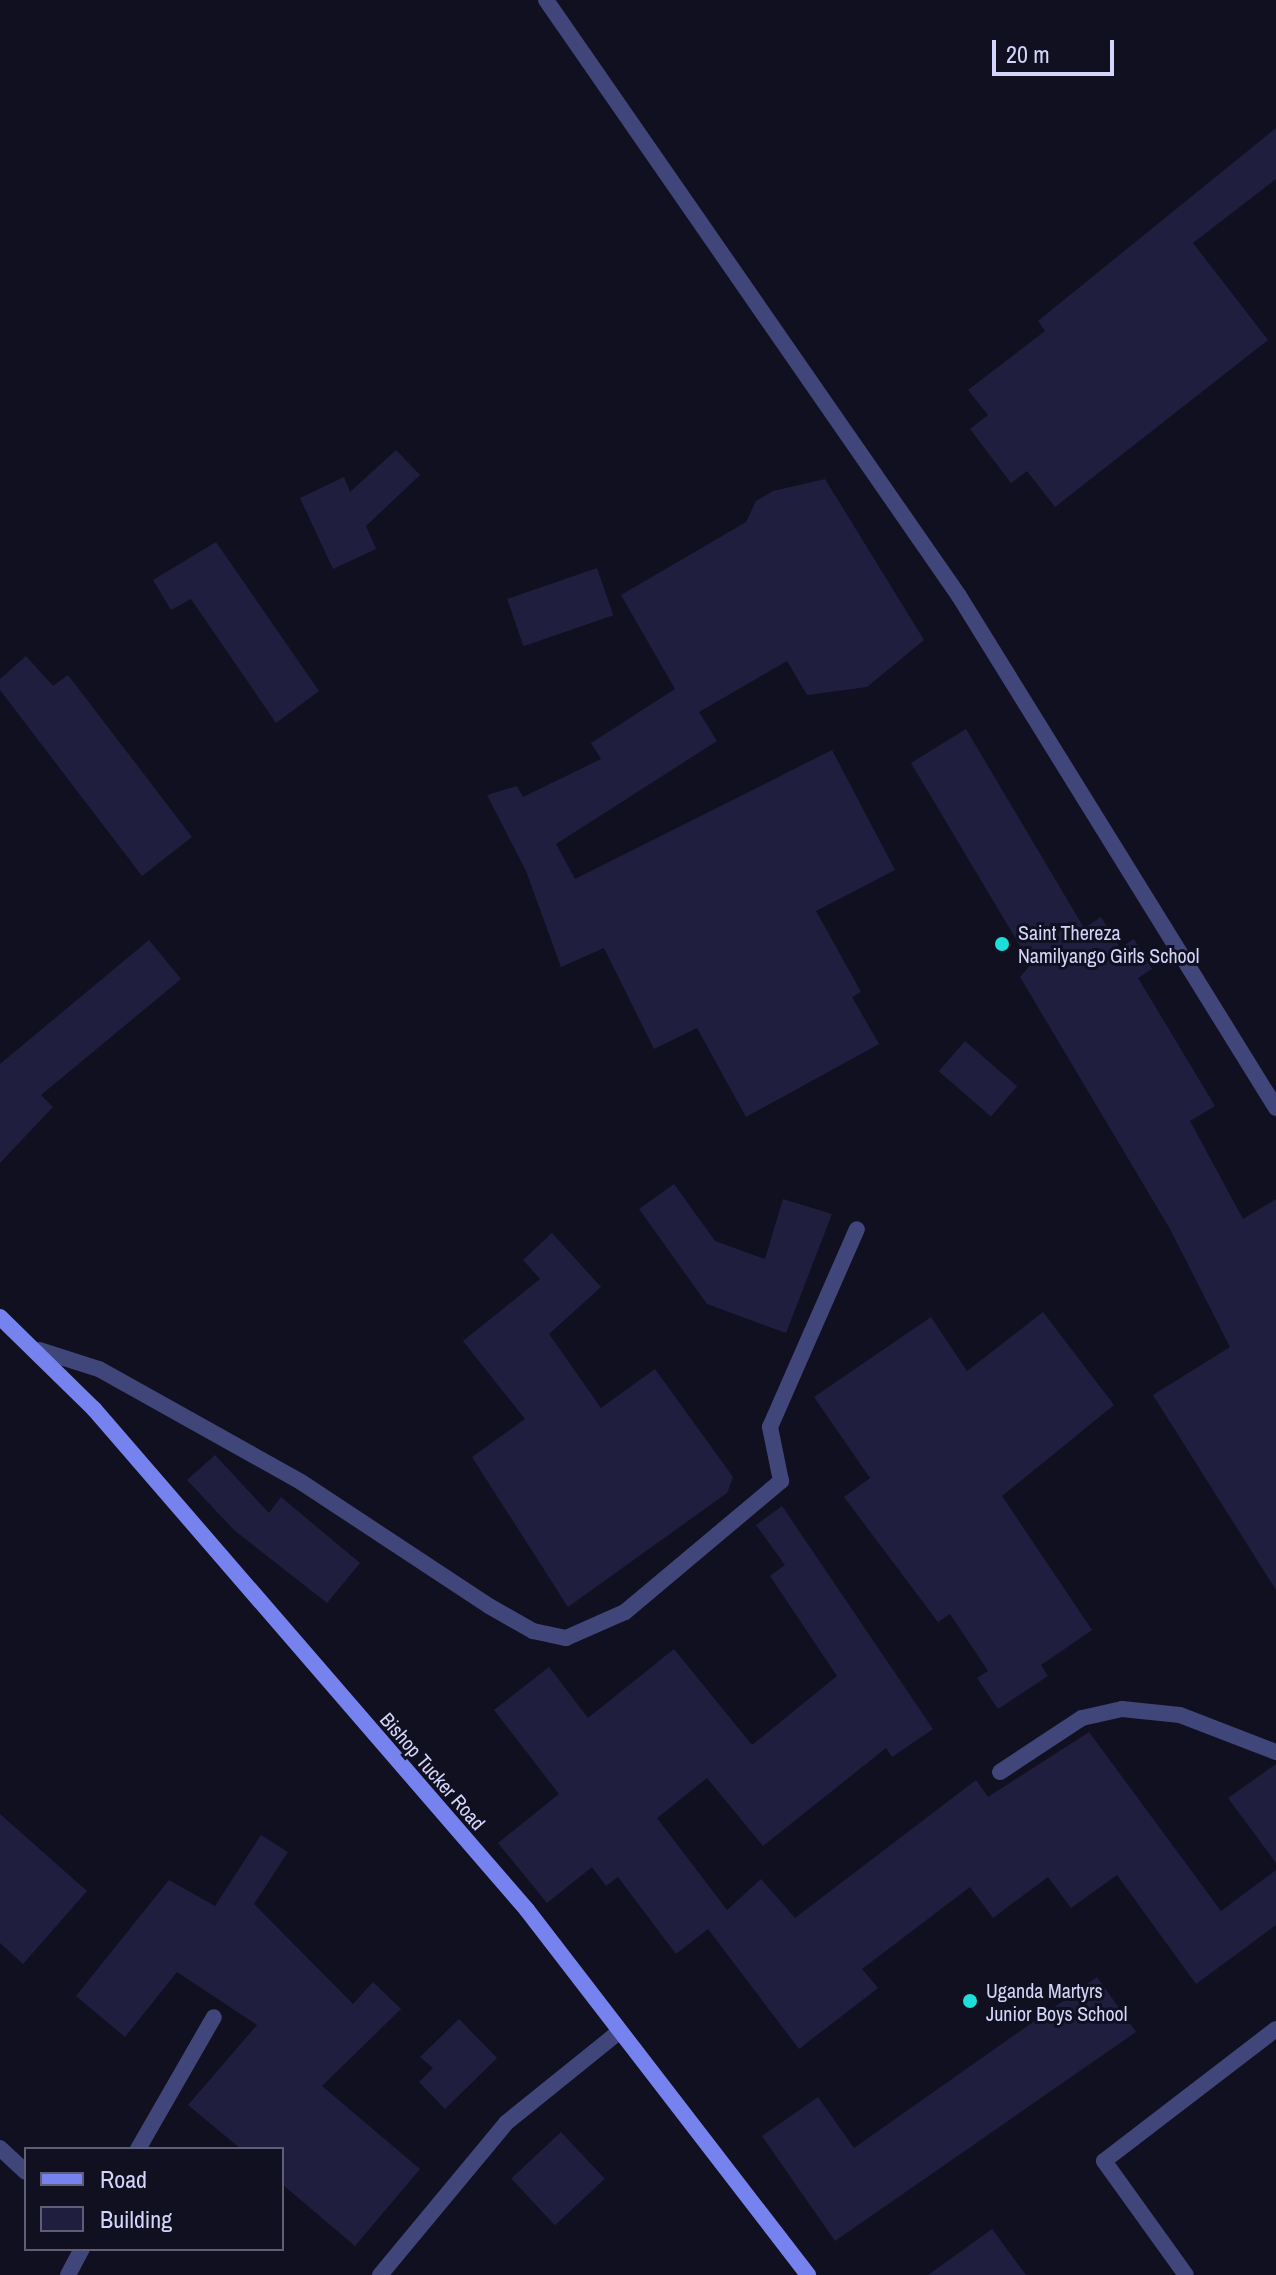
<!DOCTYPE html>
<html>
<head>
<meta charset="utf-8">
<style>
	body { margin:0 }
	#map { position:relative; width:1276px; height:2275px; overflow:hidden; background:#101020; font-family:"Archivo Narrow",sans-serif }
	div>[style] { position:absolute }
	[style*='--x'] { left:calc(var(--x)*1px); top:calc(var(--y)*1px); width:calc(var(--w)*1px); rotate:calc(var(--a)*1deg) }
	.building>* { inset:0; background:#201e3f; transform-origin:0 0 }
	.service>* { height:16px; margin:-8px; padding:0 8px; transform-origin:8px; border-radius:8px; background:#404679 }
	.minor>* { height:16px; margin:-8px; padding:0 8px; transform-origin:8px; border-radius:8px; background:#404679 }
	.secondary>* { height:16px; margin:-8px; padding:0 8px; transform-origin:8px; border-radius:8px; background:#7683ee }
	.dots>* { width:22px; height:22px; translate:-50% -50%; box-sizing:border-box; border:4px solid #101020; border-radius:50% }
	span { translate:-50% -50%; white-space:nowrap; text-align:center; line-height:1.15; -webkit-text-stroke:6px #101020; paint-order:stroke }
	.poi-label { font-size:20px; color:#d4d5fa }
	.left { translate:0 -50%; text-align:left }
	.street-label { font-size:20px; color:#d4d5fa }
	.legend { position:absolute; left:24px; top:2147px; width:260px; height:104px; box-sizing:border-box; background:#101020; border:2px solid #5e5f77; margin:0; padding:10px 14px; list-style:none; font-size:24px; color:#d4d5fa }
	.legend li { display:flex; align-items:center; gap:16px; height:40px }
	.legend b { width:40px; border:2px solid #5e5f77 }
	.scale { position:absolute; left:992px; top:40px; width:122px; height:36px; box-sizing:border-box; border:4px solid #d4d5fa; border-top:0; padding-left:10px; font-size:24px; line-height:28px; white-space:nowrap; color:#d4d5fa; -webkit-text-stroke:6px #101020; paint-order:stroke }
</style>
</head>
<body>
<div id="map">
	<div class="building">
		<div style="clip-path:polygon(1276px 128px,1276px 179px,1193px 243px,1268px 340px,1055px 507px,1027px 471px,1011px 483px,970px 429px,988px 415px,968px 390px,1045px 331px,1038px 321px)"></div>
		<div style="clip-path:polygon(396px 450px,420px 475px,366px 526px,376px 549px,333px 569px,300px 498px,344px 477px,350px 492px)"></div>
		<div style="clip-path:polygon(825px 479px,924px 640px,867px 687px,807px 695px,787px 661px,699px 712px,717px 741px,556px 844px,575px 879px,832px 750px,895px 870px,816px 911px,861px 992px,852px 997px,879px 1044px,746px 1117px,697px 1028px,654px 1049px,604px 948px,561px 967px,526px 871px,487px 795px,517px 786px,523px 797px,601px 759px,591px 743px,675px 689px,621px 595px,746px 522px,756px 501px,773px 491px)"></div>
		<div style="clip-path:polygon(216px 542px,319px 691px,276px 723px,191px 599px,171px 610px,153px 580px)"></div>
		<div style="left:597px;top:568px;width:50px;height:95px;rotate:71deg"></div>
		<div style="clip-path:polygon(26px 656px,53px 686px,68px 675px,192px 837px,142px 876px,0 690px,0 679px)"></div>
		<div style="clip-path:polygon(966px 729px,1084px 928px,1101px 917px,1120px 948px,1134px 939px,1152px 969px,1138px 978px,1215px 1106px,1190px 1121px,1243px 1219px,1276px 1199px,1276px 1590px,1153px 1395px,1230px 1347px,1170px 1229px,1020px 977px,1040px 954px,1029px 961px,911px 763px)"></div>
		<div style="clip-path:polygon(149px 940px,181px 979px,41px 1095px,53px 1107px,0 1163px,0 1064px)"></div>
		<div style="left:965px;top:1041px;width:69px;height:40px;rotate:41deg"></div>
		<div style="clip-path:polygon(674px 1184px,715px 1241px,765px 1259px,783px 1199px,832px 1214px,786px 1333px,707px 1304px,639px 1209px)"></div>
		<div style="clip-path:polygon(552px 1233px,601px 1287px,549px 1334px,601px 1408px,655px 1369px,733px 1477px,727px 1493px,568px 1607px,472px 1457px,525px 1419px,463px 1341px,540px 1279px,523px 1260px)"></div>
		<div style="clip-path:polygon(1043px 1312px,1114px 1405px,1002px 1496px,1092px 1630px,1041px 1665px,1048px 1676px,998px 1709px,977px 1678px,988px 1671px,950px 1614px,938px 1622px,844px 1497px,870px 1478px,814px 1397px,931px 1317px,967px 1371px)"></div>
		<div style="clip-path:polygon(215px 1455px,269px 1513px,281px 1497px,360px 1563px,327px 1603px,234px 1530px,187px 1480px)"></div>
		<div style="clip-path:polygon(782px 1506px,933px 1729px,892px 1757px,886px 1748px,763px 1846px,707px 1778px,657px 1818px,727px 1910px,761px 1879px,795px 1918px,976px 1780px,988px 1797px,1089px 1732px,1221px 1911px,1276px 1870px,1276px 1925px,1196px 1984px,1117px 1875px,1071px 1908px,1048px 1877px,993px 1918px,970px 1887px,862px 1969px,878px 1988px,799px 2049px,708px 1929px,676px 1954px,618px 1877px,606px 1886px,592px 1867px,547px 1903px,498px 1843px,559px 1794px,494px 1710px,549px 1667px,588px 1718px,674px 1649px,752px 1745px,837px 1676px,770px 1576px,785px 1565px,756px 1525px)"></div>
		<div style="clip-path:polygon(1276px 1764px,1276px 1863px,1228px 1798px)"></div>
		<div style="clip-path:polygon(0 1814px,87px 1891px,23px 1964px,0 1943px)"></div>
		<div style="clip-path:polygon(261px 1835px,288px 1852px,254px 1904px,353px 2004px,373px 1982px,401px 2009px,322px 2086px,420px 2169px,355px 2246px,282px 2184px,282px 2149px,241px 2149px,188px 2105px,257px 2025px,177px 1972px,125px 2037px,76px 1996px,169px 1880px,215px 1906px)"></div>
		<div style="clip-path:polygon(1097px 1977px,1136px 2032px,835px 2241px,762px 2136px,818px 2097px,854px 2148px)"></div>
		<div style="clip-path:polygon(459px 2019px,497px 2058px,445px 2109px,419px 2082px,433px 2068px,420px 2057px)"></div>
		<div style="left:561px;top:2132px;width:64px;height:68px;rotate:47deg"></div>
		<div style="clip-path:polygon(992px 2229px,1026px 2275px,928px 2275px)"></div>
	</div>
	<div class="service">
		<div style="--x:39;--y:1350;--w:63;--a:17.6"></div>
		<div style="--x:99;--y:1369;--w:231;--a:29.2"></div>
		<div style="--x:301;--y:1482;--w:225;--a:33.4"></div>
		<div style="--x:489;--y:1606;--w:51;--a:29.6"></div>
		<div style="--x:533;--y:1631;--w:34;--a:12"></div>
		<div style="--x:566;--y:1638;--w:64;--a:-23.8"></div>
		<div style="--x:625;--y:1612;--w:204;--a:-40"></div>
		<div style="--x:781;--y:1481;--w:55;--a:-101.5"></div>
		<div style="--x:770;--y:1427;--w:216;--a:-66.3"></div>
		<div style="--x:1000;--y:1772;--w:98;--a:-33.4"></div>
		<div style="--x:1082;--y:1718;--w:41;--a:-12.7"></div>
		<div style="--x:1122;--y:1709;--w:58;--a:5.9"></div>
		<div style="--x:1180;--y:1715;--w:103;--a:21.1"></div>
		<div style="--x:0;--y:2148;--w:35;--a:43"></div>
		<div style="--x:138;--y:2149;--w:152;--a:-60.1"></div>
		<div style="--x:1104;--y:2161;--w:140;--a:54.3"></div>
		<div style="--x:68;--y:2275;--w:30;--a:-62"></div>
		<div style="--x:380;--y:2275;--w:197;--a:-50.3"></div>
		<div style="--x:506;--y:2123;--w:146;--a:-38.9"></div>
	</div>
	<div class="minor">
		<div style="--x:546;--y:0;--w:725;--a:55.28"></div>
		<div style="--x:959;--y:596;--w:602;--a:58.24"></div>
		<div style="--x:1104;--y:2161;--w:217;--a:-37.5"></div>
	</div>
	<div class="secondary">
		<div style="--x:0;--y:1317;--w:132;--a:44.4"></div>
		<div style="--x:94;--y:1409;--w:662;--a:49.16"></div>
		<div style="--x:527;--y:1910;--w:461;--a:52.4"></div>
	</div>
	<div class="dots">
		<div style="left:1002px;top:944px;background:#1bdfd8"></div>
		<div style="left:970px;top:2001px;background:#1bdfd8"></div>
	</div>
	<div class="poi-label">
		<span class="left" style="left:1018px;top:944px">Saint Thereza<br>Namilyango Girls School</span>
		<span class="left" style="left:986px;top:2002px">Uganda Martyrs<br>Junior Boys School</span>
	</div>
	<div class="street-label">
		<span style="left:433px;top:1771px;rotate:49deg">Bishop Tucker Road</span>
	</div>
	<ul class="legend">
	<li><b style="height:10px;background:#7683ee"></b>Road</li>
	<li><b style="height:22px;background:#201e3f"></b>Building</li>
	</ul>
	<div class="scale">20 m</div>
</div>
</body>
</html>
